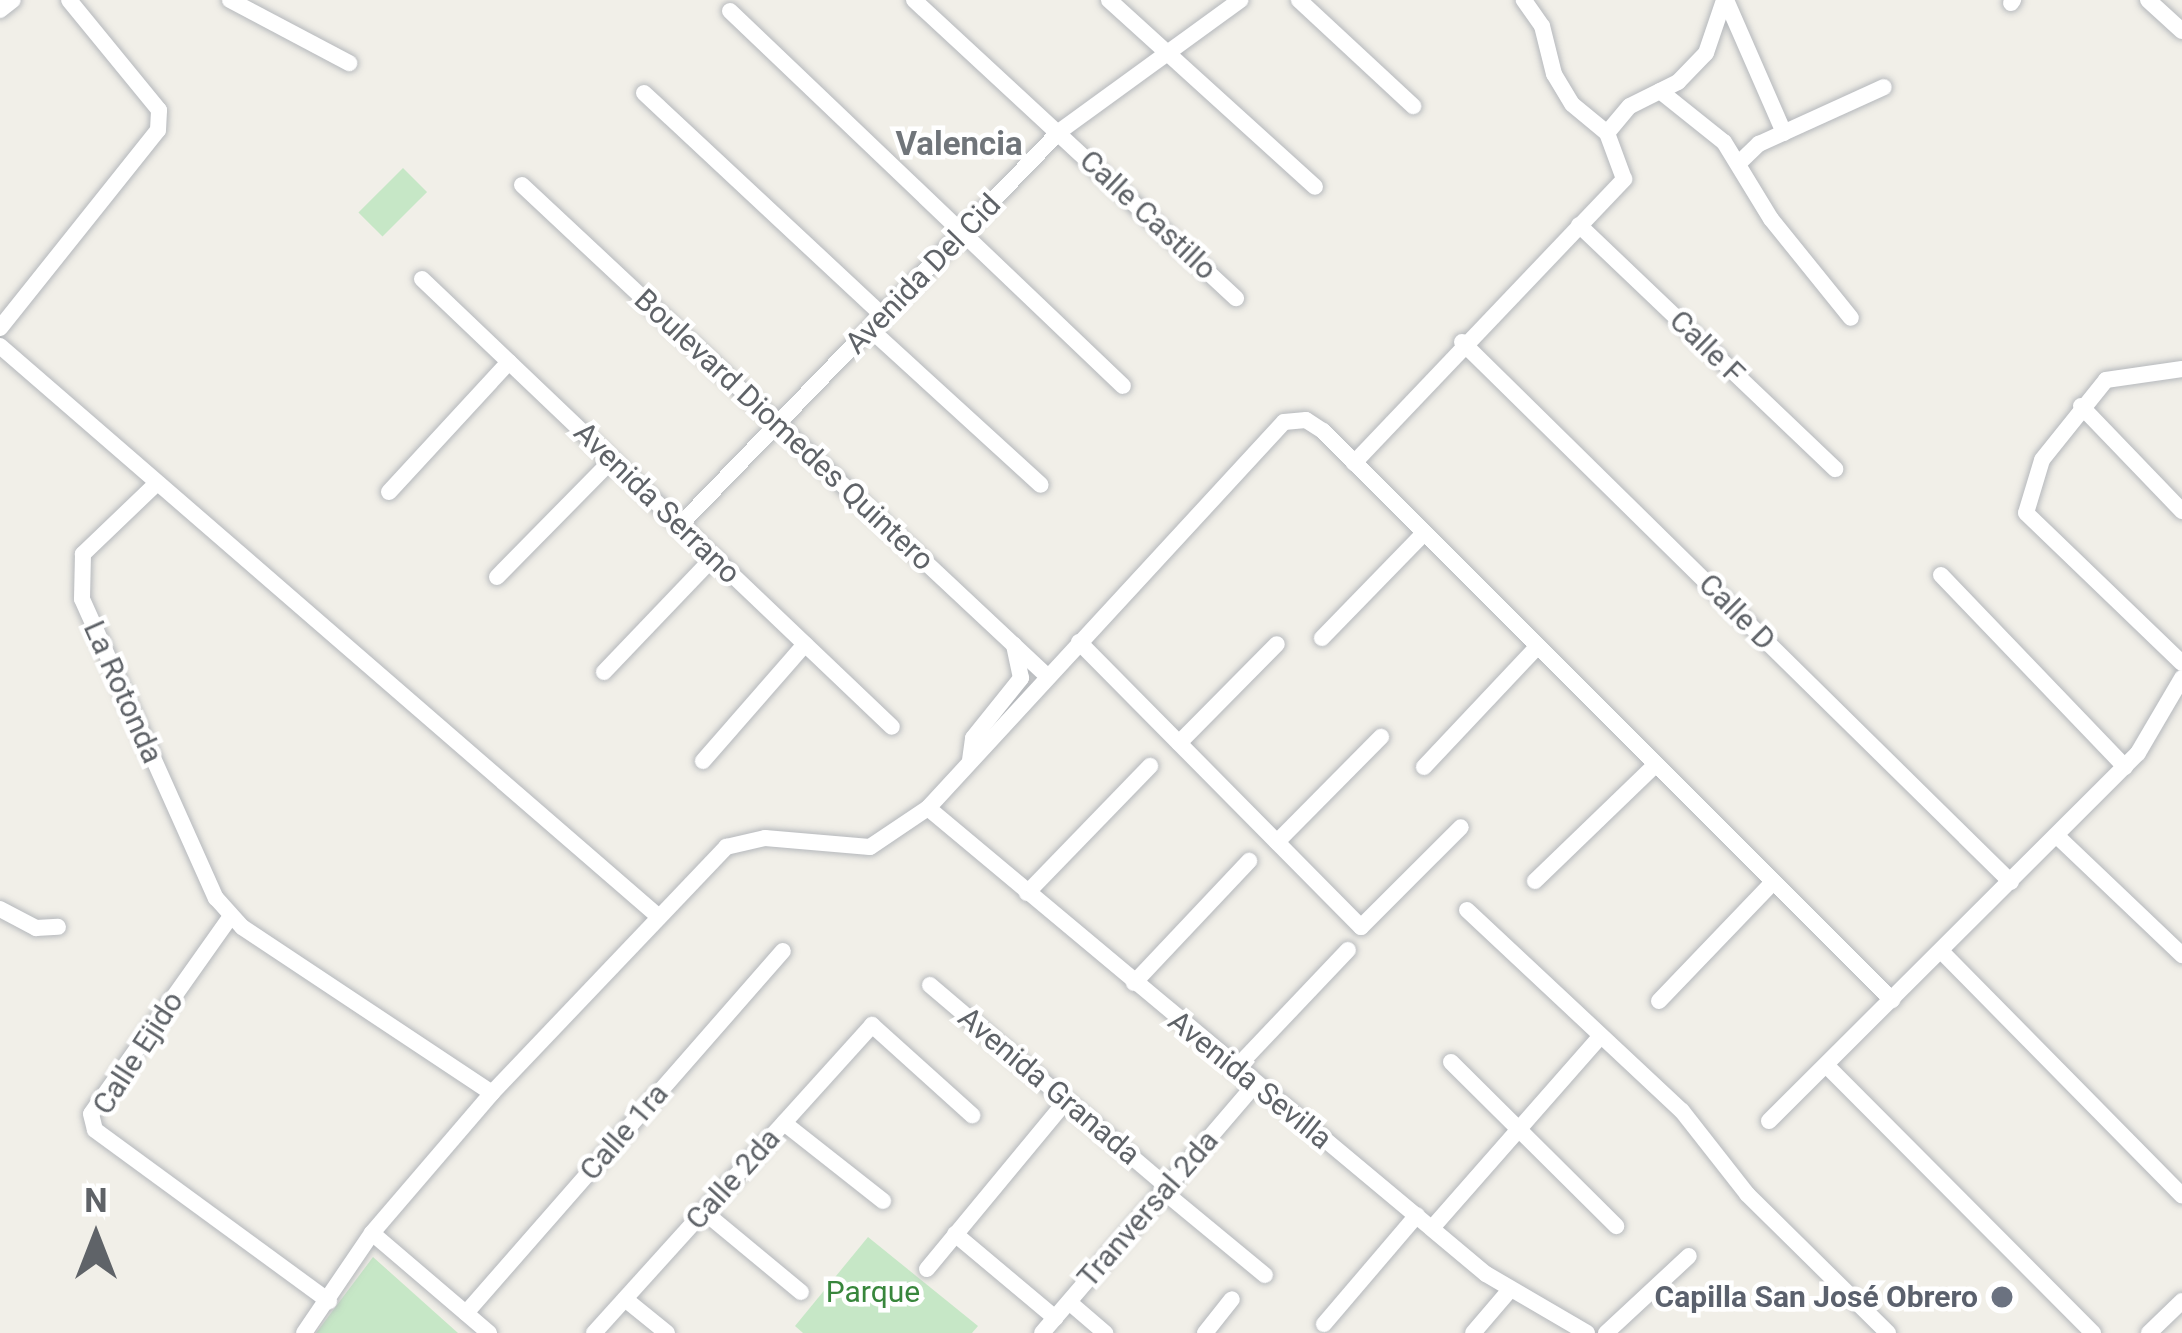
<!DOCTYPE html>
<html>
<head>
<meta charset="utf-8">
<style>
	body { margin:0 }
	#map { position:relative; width:2182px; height:1333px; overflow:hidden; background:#f1efe8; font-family:Roboto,sans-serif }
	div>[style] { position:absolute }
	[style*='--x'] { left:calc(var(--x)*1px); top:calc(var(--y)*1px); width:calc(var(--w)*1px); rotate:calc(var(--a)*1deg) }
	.green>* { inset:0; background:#c6e7c6; transform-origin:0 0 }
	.roads { filter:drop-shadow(0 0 3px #b5b8bc) drop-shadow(0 0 3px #b5b8bc) }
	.minor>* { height:16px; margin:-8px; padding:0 8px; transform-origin:8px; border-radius:8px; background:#fff }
	.dots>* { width:33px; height:33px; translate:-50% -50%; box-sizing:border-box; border:6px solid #fff; border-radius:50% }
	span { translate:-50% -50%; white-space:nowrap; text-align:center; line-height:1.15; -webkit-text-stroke:9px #fff; paint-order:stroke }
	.street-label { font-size:30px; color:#5f6368 }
	.park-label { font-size:30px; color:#38863c }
	.worship-label { font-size:30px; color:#5b616d; font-weight:700 }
	.right { translate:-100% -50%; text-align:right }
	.neighbourhood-label { font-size:33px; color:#70757a; font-weight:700 }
	.north { position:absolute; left:36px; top:1177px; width:120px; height:120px; -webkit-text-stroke:9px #fff; paint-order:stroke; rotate:0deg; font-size:33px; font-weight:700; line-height:48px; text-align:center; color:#5f6368 }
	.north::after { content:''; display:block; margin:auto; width:42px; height:54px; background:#5f6368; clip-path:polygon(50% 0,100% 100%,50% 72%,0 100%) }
</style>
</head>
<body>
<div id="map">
	<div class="green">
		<div style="left:403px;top:168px;width:34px;height:63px;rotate:45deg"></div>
		<div style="clip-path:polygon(868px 1237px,978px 1326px,972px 1333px,803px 1333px,795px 1326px)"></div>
		<div style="clip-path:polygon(373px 1257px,458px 1333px,316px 1333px)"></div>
	</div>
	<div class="roads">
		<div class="minor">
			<div style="--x:230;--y:0;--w:135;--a:27.9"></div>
			<div style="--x:914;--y:0;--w:439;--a:42.8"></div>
			<div style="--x:1109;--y:0;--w:278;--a:42.2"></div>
			<div style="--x:1299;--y:0;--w:156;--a:42.9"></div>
			<div style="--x:1726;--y:0;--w:145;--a:66.4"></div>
			<div style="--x:2148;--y:0;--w:46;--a:42.4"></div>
			<div style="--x:2011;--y:3;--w:4;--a:-56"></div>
			<div style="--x:0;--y:10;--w:16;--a:-38"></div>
			<div style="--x:730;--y:11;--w:543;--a:43.66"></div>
			<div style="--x:1660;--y:91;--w:82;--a:38.6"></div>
			<div style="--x:1724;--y:142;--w:90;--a:58.6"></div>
			<div style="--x:1771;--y:219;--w:127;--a:51.1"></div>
			<div style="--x:644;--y:93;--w:327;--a:43"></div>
			<div style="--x:1607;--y:133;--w:35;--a:-50"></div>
			<div style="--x:1630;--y:106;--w:54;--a:-26.6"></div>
			<div style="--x:1678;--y:82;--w:40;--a:-46"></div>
			<div style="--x:1706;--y:53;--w:56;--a:-71.2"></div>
			<div style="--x:1739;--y:163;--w:28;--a:-44"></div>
			<div style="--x:1759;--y:144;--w:137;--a:-24.5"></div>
			<div style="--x:522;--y:185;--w:717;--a:43.08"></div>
			<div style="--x:1579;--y:225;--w:354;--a:43.6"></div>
			<div style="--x:422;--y:279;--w:649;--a:43.63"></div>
			<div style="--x:0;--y:328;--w:253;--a:-51.4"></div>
			<div style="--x:158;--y:130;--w:20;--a:-87"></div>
			<div style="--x:159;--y:110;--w:142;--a:-129.3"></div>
			<div style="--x:870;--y:329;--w:231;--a:42.4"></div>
			<div style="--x:1462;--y:342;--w:770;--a:44.53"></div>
			<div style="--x:0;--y:346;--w:872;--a:40.91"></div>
			<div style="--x:2182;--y:369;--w:77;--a:171.8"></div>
			<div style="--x:2106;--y:380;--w:102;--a:128.7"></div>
			<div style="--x:2042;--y:460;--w:55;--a:106.8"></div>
			<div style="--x:2026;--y:513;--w:216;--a:43.9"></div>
			<div style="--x:2081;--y:406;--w:146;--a:46.1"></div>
			<div style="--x:1354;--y:463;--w:392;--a:-46.4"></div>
			<div style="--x:1624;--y:179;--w:49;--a:-110.3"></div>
			<div style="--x:1607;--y:133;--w:45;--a:-140.4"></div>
			<div style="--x:1572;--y:104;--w:35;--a:-121"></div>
			<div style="--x:1554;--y:74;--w:49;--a:-104"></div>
			<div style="--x:1542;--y:26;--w:32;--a:-125"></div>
			<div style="--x:157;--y:483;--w:103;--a:136.2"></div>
			<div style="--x:83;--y:554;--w:45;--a:91.3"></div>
			<div style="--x:82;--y:599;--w:328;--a:65.9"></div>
			<div style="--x:216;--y:898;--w:39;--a:48"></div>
			<div style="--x:242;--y:927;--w:300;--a:33.6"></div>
			<div style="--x:389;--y:492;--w:177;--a:-47.3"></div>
			<div style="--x:680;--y:525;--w:547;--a:-46.04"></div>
			<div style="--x:1060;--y:131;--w:223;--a:-36"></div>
			<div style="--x:1941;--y:575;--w:266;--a:46.2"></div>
			<div style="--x:497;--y:577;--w:164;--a:-45.5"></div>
			<div style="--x:1322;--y:638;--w:146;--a:-45.8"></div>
			<div style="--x:1079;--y:642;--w:401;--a:45.3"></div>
			<div style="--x:1361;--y:927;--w:141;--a:-45"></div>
			<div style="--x:604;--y:672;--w:159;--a:-46.3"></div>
			<div style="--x:1179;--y:743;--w:139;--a:-45.3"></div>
			<div style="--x:970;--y:760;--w:22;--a:-82"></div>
			<div style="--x:973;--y:738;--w:77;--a:-51.3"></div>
			<div style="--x:1021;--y:678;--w:34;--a:-102"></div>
			<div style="--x:703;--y:761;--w:155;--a:-48.9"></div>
			<div style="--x:1424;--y:767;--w:165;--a:-46.7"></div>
			<div style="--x:928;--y:808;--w:727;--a:39.87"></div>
			<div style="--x:1486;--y:1274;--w:117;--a:30.3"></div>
			<div style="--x:2057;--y:836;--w:173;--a:43.6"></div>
			<div style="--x:1277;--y:842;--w:148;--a:-45.3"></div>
			<div style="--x:1535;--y:881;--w:167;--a:-44"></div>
			<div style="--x:1027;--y:893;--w:177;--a:-45.9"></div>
			<div style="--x:0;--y:909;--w:41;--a:27.8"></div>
			<div style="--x:36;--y:928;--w:22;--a:-3"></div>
			<div style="--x:1467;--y:910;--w:294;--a:43.1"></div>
			<div style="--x:1682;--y:1111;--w:105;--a:51.9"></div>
			<div style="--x:1747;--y:1194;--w:198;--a:44.6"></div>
			<div style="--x:231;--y:916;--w:242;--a:125.3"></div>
			<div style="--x:91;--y:1114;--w:16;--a:76"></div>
			<div style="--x:95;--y:1130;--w:290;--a:36.2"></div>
			<div style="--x:1942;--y:952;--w:342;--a:45.4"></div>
			<div style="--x:1134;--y:983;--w:168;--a:-46.7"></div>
			<div style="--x:930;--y:985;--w:311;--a:40.4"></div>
			<div style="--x:1659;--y:1001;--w:163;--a:-46.2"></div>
			<div style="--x:1451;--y:1062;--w:233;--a:44.8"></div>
			<div style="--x:1827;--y:1066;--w:377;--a:45.1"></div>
			<div style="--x:1235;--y:1069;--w:164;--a:-46.5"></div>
			<div style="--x:1769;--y:1121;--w:521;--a:-44.92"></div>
			<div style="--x:2138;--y:753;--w:87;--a:-59.6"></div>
			<div style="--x:784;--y:1123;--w:126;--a:38.2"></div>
			<div style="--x:1163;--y:1191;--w:132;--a:39.5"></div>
			<div style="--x:703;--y:1211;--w:127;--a:39.6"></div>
			<div style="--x:1432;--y:1228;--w:253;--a:-48.7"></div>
			<div style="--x:372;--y:1233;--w:154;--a:40.5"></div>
			<div style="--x:955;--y:1234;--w:131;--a:40"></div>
			<div style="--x:927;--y:1269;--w:218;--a:-50.4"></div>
			<div style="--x:625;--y:1299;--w:54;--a:39"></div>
			<div style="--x:1069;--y:1302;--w:48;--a:40.7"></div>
			<div style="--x:466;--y:1313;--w:481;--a:-48.8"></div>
			<div style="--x:1324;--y:1324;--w:143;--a:-49.5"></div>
			<div style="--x:304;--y:1333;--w:121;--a:-55.8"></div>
			<div style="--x:372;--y:1233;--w:184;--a:-49.4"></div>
			<div style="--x:492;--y:1093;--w:340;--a:-46.4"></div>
			<div style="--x:726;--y:847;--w:40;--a:-13"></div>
			<div style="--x:765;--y:838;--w:105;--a:4.9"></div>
			<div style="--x:870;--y:847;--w:70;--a:-33.9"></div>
			<div style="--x:928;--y:808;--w:525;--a:-47.32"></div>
			<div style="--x:1284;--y:422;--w:22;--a:-5"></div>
			<div style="--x:1306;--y:420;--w:20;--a:33"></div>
			<div style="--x:1323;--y:431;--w:805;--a:45"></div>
			<div style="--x:594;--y:1333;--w:415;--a:-47.9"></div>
			<div style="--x:872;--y:1025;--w:135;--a:42"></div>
			<div style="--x:1042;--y:1333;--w:326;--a:-49.4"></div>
			<div style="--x:1205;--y:1333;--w:43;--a:-51.5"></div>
			<div style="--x:1473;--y:1333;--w:54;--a:-49.5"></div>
			<div style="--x:1606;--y:1333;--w:113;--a:-42.9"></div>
			<div style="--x:2149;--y:1333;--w:46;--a:-44.1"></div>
		</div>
	</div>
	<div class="dots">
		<div style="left:2002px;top:1297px;background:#6b7280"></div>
	</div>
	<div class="street-label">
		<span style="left:1148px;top:215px;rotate:43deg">Calle Castillo</span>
		<span style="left:923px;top:274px;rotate:-46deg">Avenida Del Cid</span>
		<span style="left:1707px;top:347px;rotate:44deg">Calle F</span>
		<span style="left:784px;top:430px;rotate:43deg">Boulevard Diomedes Quintero</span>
		<span style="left:657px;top:503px;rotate:44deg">Avenida Serrano</span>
		<span style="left:1737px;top:612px;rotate:45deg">Calle D</span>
		<span style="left:123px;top:692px;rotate:66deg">La Rotonda</span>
		<span style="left:138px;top:1053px;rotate:-57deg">Calle Ejido</span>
		<span style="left:1250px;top:1080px;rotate:39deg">Avenida Sevilla</span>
		<span style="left:1049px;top:1086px;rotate:40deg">Avenida Granada</span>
		<span style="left:624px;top:1132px;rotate:-49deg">Calle 1ra</span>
		<span style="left:733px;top:1179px;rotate:-48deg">Calle 2da</span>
		<span style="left:1148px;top:1209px;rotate:-49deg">Tranversal 2da</span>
	</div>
	<div class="park-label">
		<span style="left:873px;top:1292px">Parque</span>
	</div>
	<div class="worship-label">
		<span class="right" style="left:1978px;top:1297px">Capilla San José Obrero</span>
	</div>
	<div class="neighbourhood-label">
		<span style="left:959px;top:144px">Valencia</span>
	</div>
	<div class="north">N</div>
</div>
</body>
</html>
